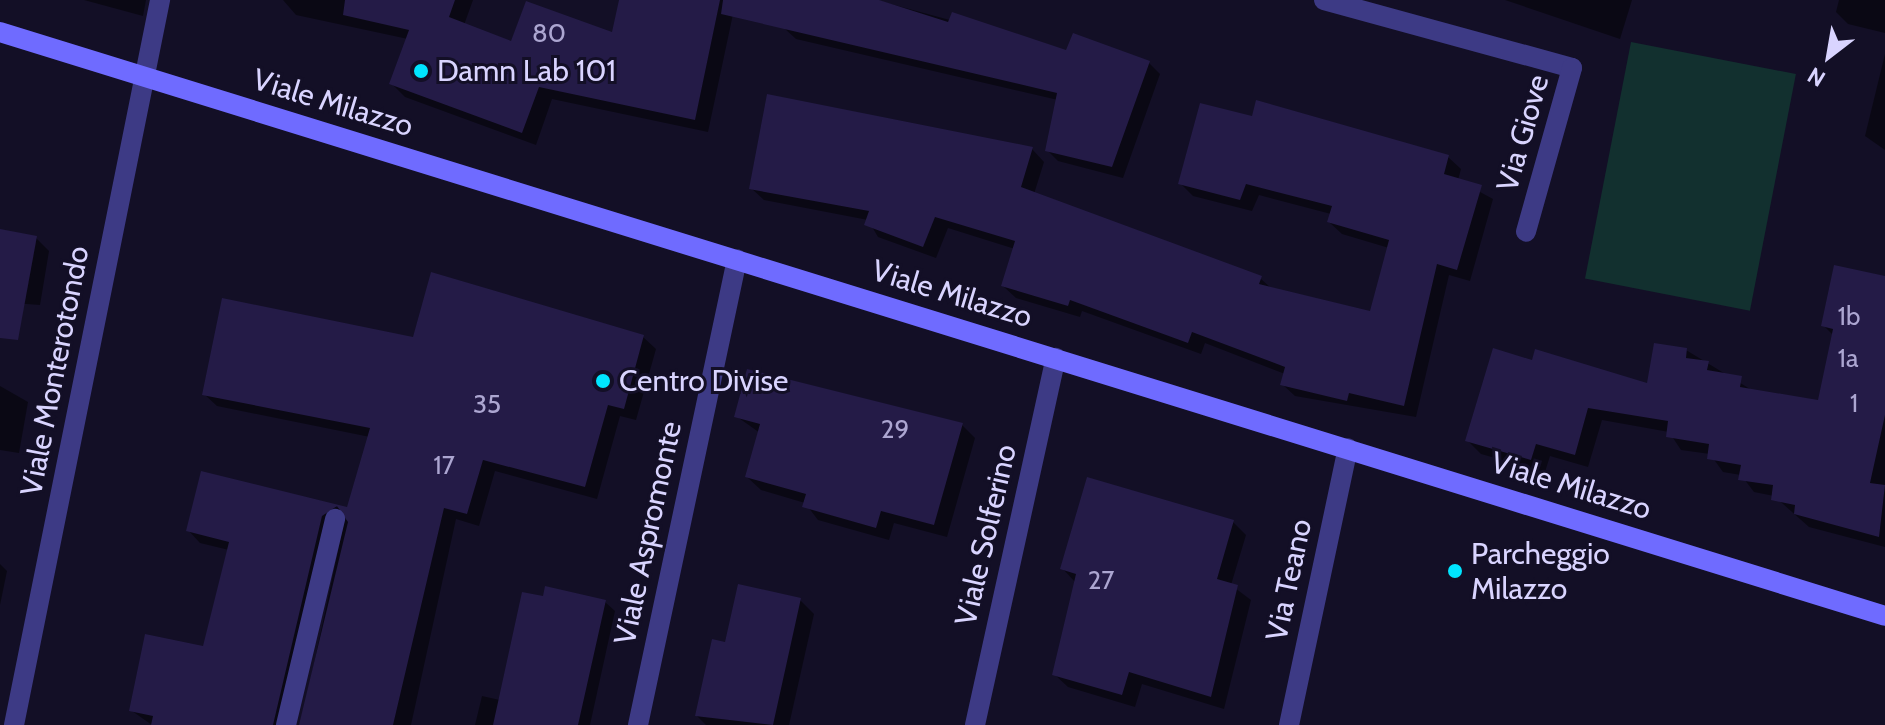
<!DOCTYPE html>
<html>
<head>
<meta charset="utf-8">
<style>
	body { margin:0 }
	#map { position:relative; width:1885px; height:725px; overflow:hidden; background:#130f26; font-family:Cabin,sans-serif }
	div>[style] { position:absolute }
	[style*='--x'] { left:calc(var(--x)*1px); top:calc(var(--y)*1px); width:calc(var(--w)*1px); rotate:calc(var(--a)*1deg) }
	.green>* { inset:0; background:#12302f; transform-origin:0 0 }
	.shadow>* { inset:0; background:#0007 }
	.building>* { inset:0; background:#241b47 }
	.street>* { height:20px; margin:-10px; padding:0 10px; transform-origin:10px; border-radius:10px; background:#3d3a85 }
	.secondary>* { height:20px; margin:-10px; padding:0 10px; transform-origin:10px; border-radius:10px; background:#6f6bff }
	.dots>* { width:22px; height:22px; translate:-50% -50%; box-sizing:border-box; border:4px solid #130f26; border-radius:50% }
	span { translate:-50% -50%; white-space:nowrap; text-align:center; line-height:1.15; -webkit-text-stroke:6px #130f26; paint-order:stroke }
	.number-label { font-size:26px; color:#aca6d1 }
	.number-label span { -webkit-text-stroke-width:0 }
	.poi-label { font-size:30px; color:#d9d4ff }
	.left { translate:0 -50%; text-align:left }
	.street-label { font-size:30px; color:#d9d4ff }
	.north { position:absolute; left:1789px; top:16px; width:80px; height:80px; -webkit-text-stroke:6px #130f26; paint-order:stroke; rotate:211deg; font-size:22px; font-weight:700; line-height:32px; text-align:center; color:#d9d4ff }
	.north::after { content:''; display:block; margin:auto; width:28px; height:36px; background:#d9d4ff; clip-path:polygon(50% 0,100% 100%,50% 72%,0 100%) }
</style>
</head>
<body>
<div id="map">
	<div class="green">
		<div style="left:1631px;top:42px;width:168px;height:241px;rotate:11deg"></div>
	</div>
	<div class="shadow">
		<div style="clip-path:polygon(84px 0,146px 0,143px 16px)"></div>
		<div style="clip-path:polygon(283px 0,473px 0,464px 25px,513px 43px,614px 34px,621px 0,736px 0,708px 132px,552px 99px,536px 145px,405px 97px,392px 84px,408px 39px,296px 15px)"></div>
		<div style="clip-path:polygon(791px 0,876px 0,1068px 52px,1149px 63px,1160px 74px,1123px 178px,1058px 161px,1047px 150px,1058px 100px,796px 39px,784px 28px)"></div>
		<div style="clip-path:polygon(1505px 0,1632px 0,1620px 39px)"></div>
		<div style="clip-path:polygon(1839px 0,1885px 0,1885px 33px,1848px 24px,1836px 12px)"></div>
		<div style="clip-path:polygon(1885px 54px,1885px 150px,1865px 136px)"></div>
		<div style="clip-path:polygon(1253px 119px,1448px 157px,1461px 169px,1458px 180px,1493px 199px,1470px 281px,1449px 275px,1416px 417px,1295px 396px,1282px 384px,1285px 374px,1205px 343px,1201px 354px,1082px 311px,1080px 317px,1016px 298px,1003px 286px,1015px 249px,948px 228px,936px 258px,878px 237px,868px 220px,764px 200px,751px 188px,1032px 149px,1044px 162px,1034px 194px,1260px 278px,1272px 289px,1371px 313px,1389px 248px,1342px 234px,1329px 222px,1331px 214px,1259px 195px,1252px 211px,1193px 196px,1181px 184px)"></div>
		<div style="clip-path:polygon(0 231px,36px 238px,49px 251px,40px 305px,0 302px)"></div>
		<div style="clip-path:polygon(1885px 278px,1885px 547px,1809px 527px,1774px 496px,1754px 492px,1741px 475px,1723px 472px,1710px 454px,1681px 450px,1669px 432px,1602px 420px,1588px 467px,1550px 456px,1545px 472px,1481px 454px,1467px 440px,1533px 362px,1648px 385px,1686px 350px,1755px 392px,1820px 402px,1834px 336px,1824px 326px)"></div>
		<div style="clip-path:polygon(643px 337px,656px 349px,636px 420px,620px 416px,597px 499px,495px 471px,479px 526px,456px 519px,411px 725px,301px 725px,345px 518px,334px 529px,288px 725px,152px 725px,132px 711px,205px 649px,229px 550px,200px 543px,188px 530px,202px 473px,348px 510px,370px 437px,217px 406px,204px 394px,414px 339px)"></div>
		<div style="clip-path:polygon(0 386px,28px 402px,19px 453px,0 450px)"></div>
		<div style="clip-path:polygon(736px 416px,962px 425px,975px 438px,947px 537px,894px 523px,889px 540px,818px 520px,805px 503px,761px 490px,747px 477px,760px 433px)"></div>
		<div style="clip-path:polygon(1233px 522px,1246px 535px,1231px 585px,1251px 600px,1224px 709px,1142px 684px,1135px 707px,1068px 687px,1054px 674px,1076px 583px,1062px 568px)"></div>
		<div style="clip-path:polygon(0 564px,7px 571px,0 605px)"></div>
		<div style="clip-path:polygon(800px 600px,814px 614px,789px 725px,706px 725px,697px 716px,727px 645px)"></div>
		<div style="clip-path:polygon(605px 602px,615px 611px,590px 725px,475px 725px,482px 696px,500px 700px)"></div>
	</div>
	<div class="building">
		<div style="clip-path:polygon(345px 0,455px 0,449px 17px,511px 41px,526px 1px,612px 32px,619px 0,720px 0,695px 120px,539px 87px,522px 133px,389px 84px,409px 30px,343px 15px)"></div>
		<div style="clip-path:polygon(723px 0,879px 0,948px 22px,952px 12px,1066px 50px,1073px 33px,1150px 61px,1112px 167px,1045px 151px,1057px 93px,721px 14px)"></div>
		<div style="clip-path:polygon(767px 94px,1033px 147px,1021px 187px,1262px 276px,1259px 284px,1370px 311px,1389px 240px,1327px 222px,1332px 206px,1246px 184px,1240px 200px,1178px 184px,1200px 103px,1252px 116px,1256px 100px,1449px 155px,1444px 174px,1482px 185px,1457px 270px,1437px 264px,1404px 406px,1349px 393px,1347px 401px,1280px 385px,1285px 367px,1192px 332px,1188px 343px,1070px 300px,1068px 306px,1001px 286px,1015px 241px,935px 217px,923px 247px,864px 225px,869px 211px,749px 189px)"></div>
		<div style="clip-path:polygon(0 229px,37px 236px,18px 340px,0 338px)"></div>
		<div style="clip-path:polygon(1834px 265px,1885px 276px,1885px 415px,1870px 483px,1885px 485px,1879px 537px,1794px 514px,1795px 505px,1771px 500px,1773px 485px,1738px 480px,1741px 465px,1707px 459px,1709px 444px,1666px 437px,1668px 421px,1588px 408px,1575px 455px,1536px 444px,1531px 460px,1465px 441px,1493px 348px,1532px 360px,1535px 349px,1647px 383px,1654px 343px,1687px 348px,1686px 358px,1709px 361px,1707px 370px,1742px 376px,1740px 387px,1818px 400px,1833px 329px,1821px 326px)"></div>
		<div style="clip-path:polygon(431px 272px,644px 335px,624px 409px,608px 405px,585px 487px,483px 460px,467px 514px,444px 508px,393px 725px,299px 725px,348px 522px,337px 506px,322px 516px,273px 725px,151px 725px,153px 716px,129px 711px,145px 634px,203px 646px,229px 542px,186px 531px,201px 471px,347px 507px,370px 428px,202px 395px,222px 298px,413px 337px)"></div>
		<div style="clip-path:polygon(747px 369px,963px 423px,934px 525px,881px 511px,876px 528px,802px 507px,806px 494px,745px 477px,760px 424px,734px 417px)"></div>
		<div style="clip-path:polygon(1087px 477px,1234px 520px,1217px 579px,1238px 585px,1211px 697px,1129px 672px,1122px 695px,1052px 675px,1076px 574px,1060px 569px)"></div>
		<div style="clip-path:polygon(738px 584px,801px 598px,773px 725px,695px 716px,712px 639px,725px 642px)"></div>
		<div style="clip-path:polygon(545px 586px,606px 600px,578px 725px,493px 725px,522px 592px,543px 596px)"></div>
	</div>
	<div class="street">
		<div style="--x:1324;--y:0;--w:257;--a:15.3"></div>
		<div style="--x:1572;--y:68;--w:170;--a:105.7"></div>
		<div style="--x:14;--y:725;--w:740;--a:-78.61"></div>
		<div style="--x:286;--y:725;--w:212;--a:-76.6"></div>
		<div style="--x:638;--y:725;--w:476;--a:-78"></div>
		<div style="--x:975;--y:725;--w:376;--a:-77.6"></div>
		<div style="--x:1289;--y:725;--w:283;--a:-78"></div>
	</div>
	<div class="secondary">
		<div style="--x:0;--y:32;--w:1973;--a:17.21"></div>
	</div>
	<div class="dots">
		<div style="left:421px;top:71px;background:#00e5ff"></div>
		<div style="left:603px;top:381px;background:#00e5ff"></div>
		<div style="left:1455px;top:571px;background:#00e5ff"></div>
	</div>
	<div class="number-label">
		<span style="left:549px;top:34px">80</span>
		<span style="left:1849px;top:317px">1b</span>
		<span style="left:1848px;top:359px">1a</span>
		<span style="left:1854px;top:404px">1</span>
		<span style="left:487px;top:405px">35</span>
		<span style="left:895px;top:430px">29</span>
		<span style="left:444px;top:466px">17</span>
		<span style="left:1101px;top:581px">27</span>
	</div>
	<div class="poi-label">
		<span class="left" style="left:437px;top:71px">Damn Lab 101</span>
		<span class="left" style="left:619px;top:381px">Centro Divise</span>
		<span class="left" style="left:1471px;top:571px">Parcheggio<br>Milazzo</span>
	</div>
	<div class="street-label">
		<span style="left:333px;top:103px;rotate:17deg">Viale Milazzo</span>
		<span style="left:1523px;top:133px;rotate:-74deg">Via Giove</span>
		<span style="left:952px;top:294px;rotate:17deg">Viale Milazzo</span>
		<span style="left:55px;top:371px;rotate:-79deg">Viale Monterotondo</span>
		<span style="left:1571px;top:486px;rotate:17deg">Viale Milazzo</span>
		<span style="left:648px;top:533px;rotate:-78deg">Viale Aspromonte</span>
		<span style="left:986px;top:535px;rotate:-77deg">Viale Solferino</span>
		<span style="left:1289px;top:580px;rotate:-78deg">Via Teano</span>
	</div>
	<div class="north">N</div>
</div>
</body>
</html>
